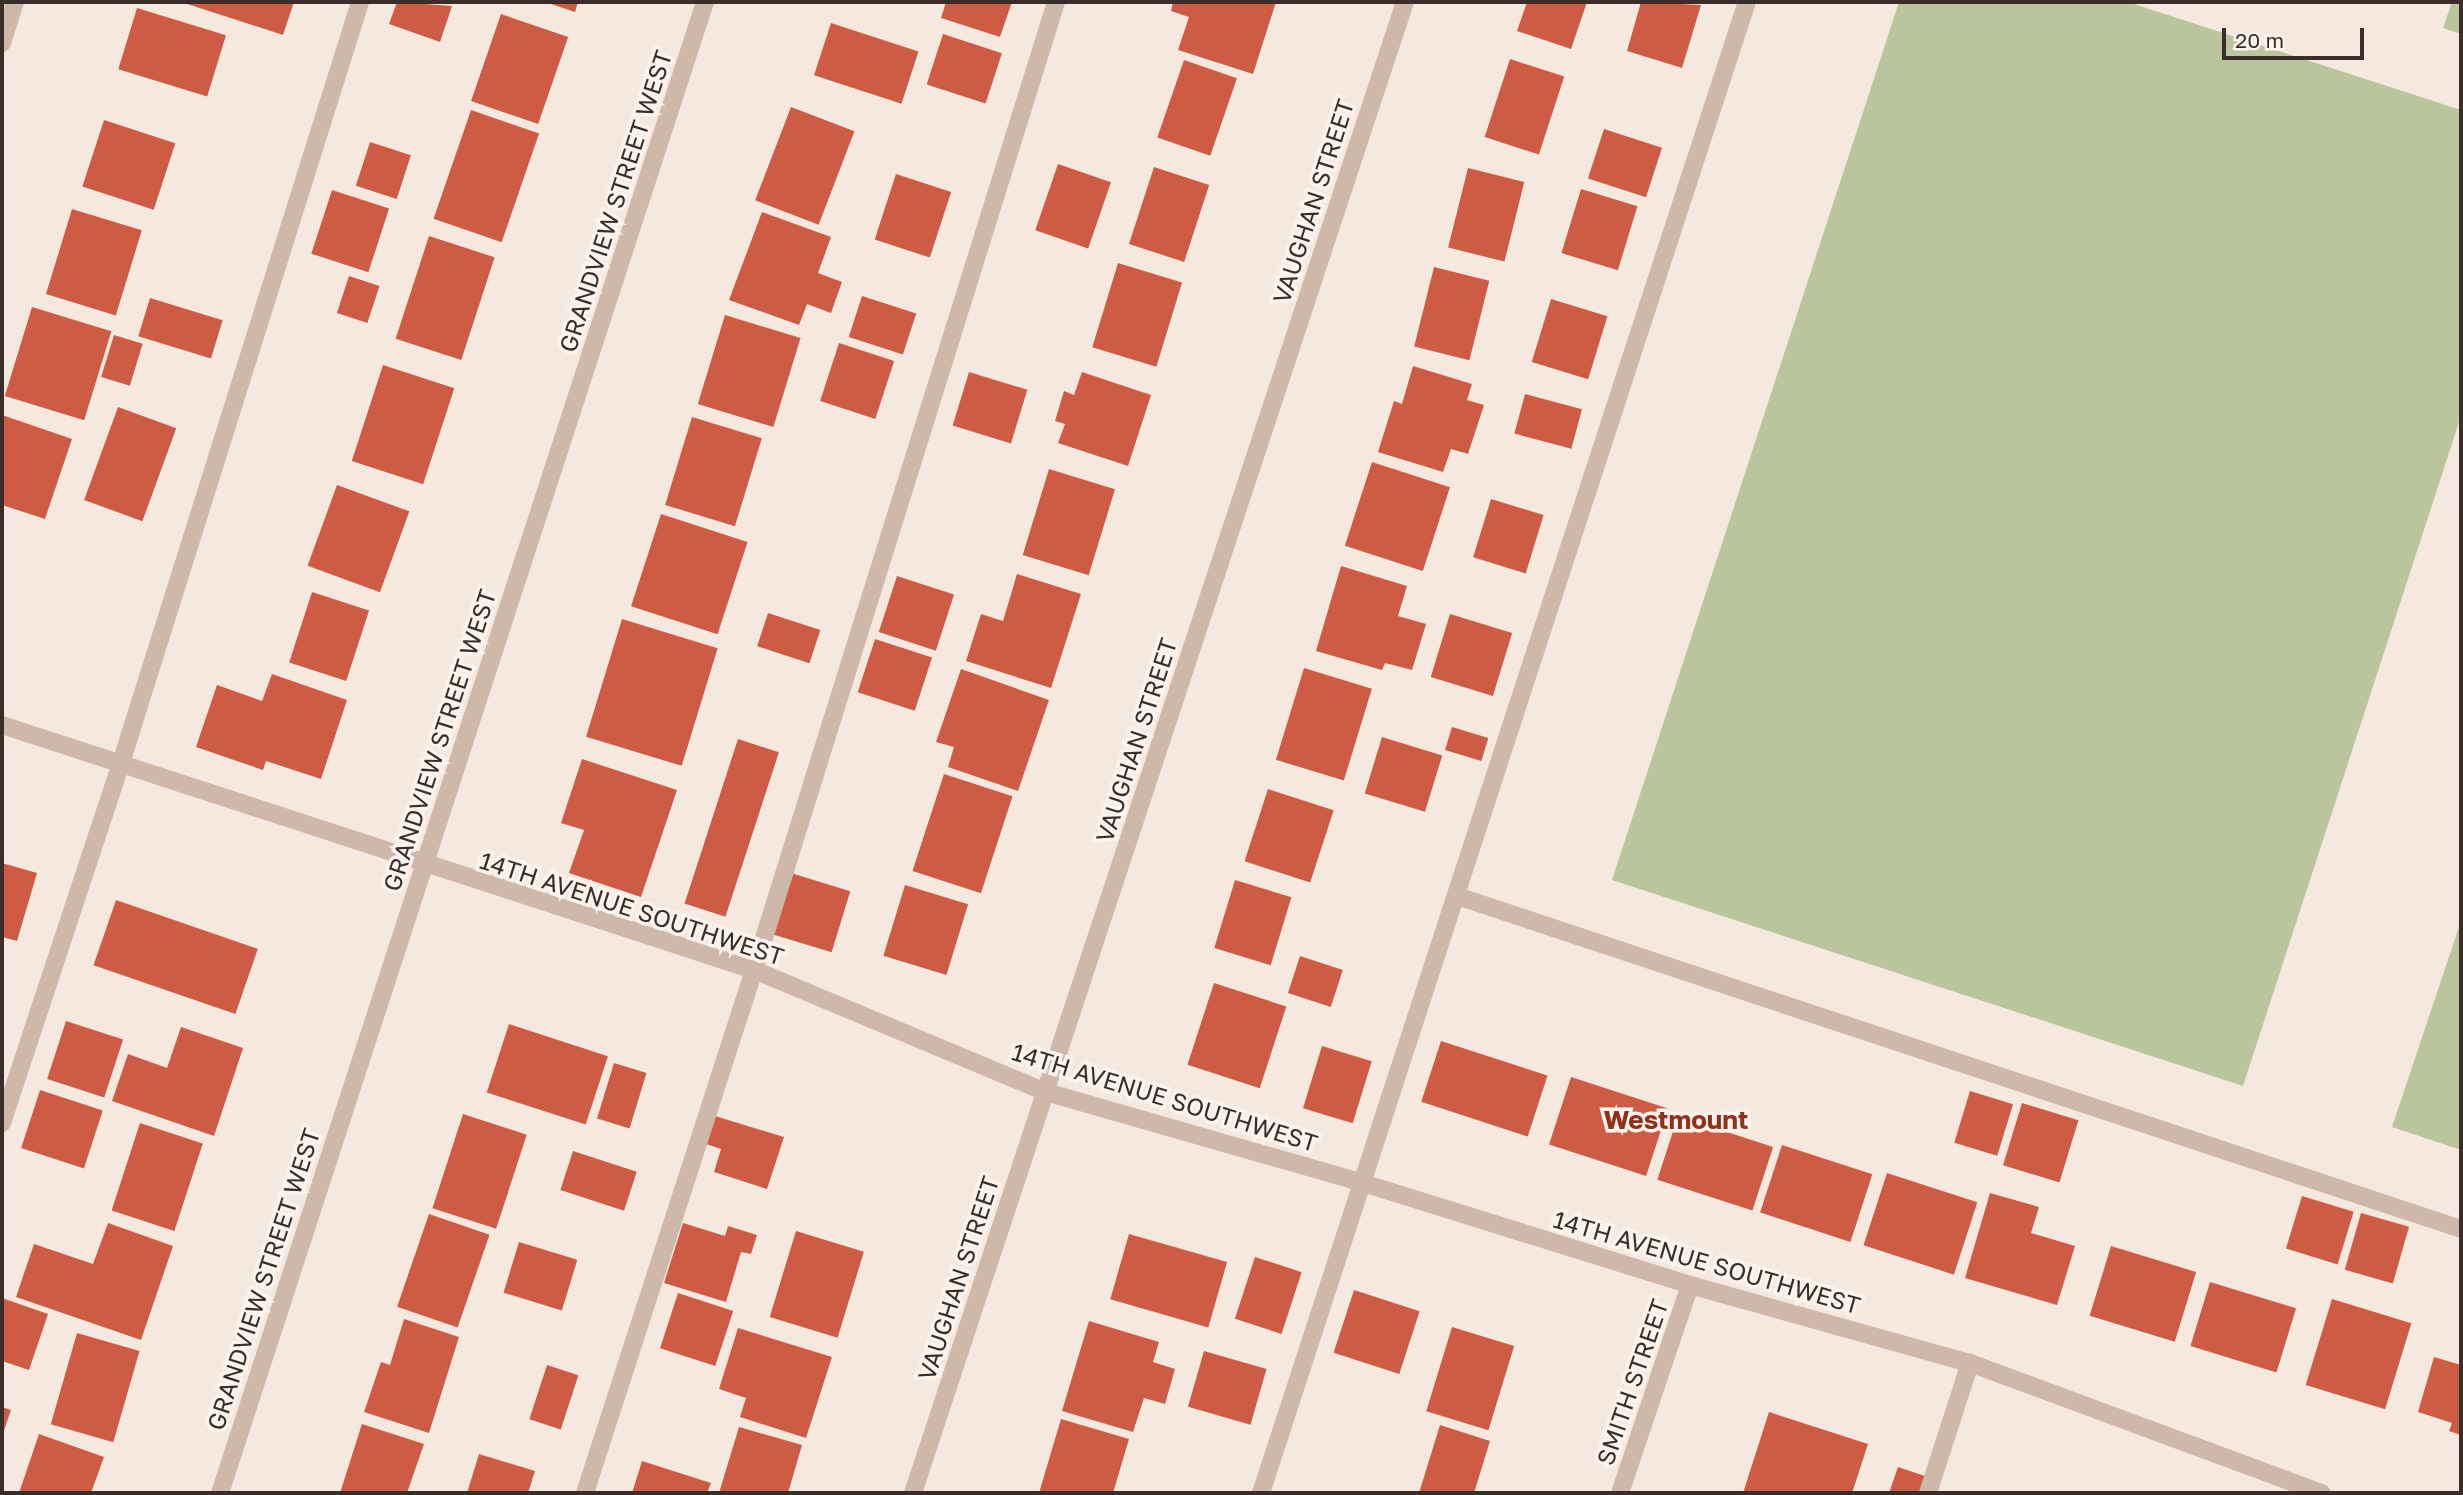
<!DOCTYPE html>
<html>
<head>
<meta charset="utf-8">
<style>
	body { margin:0 }
	#map { position:relative; width:2463px; height:1495px; overflow:hidden; background:#f5e9df; font-family:"Golos Text",sans-serif }
	div>[style] { position:absolute }
	[style*='--x'] { left:calc(var(--x)*1px); top:calc(var(--y)*1px); width:calc(var(--w)*1px); rotate:calc(var(--a)*1deg) }
	.green>* { inset:0; background:#bac59d }
	.building>* { inset:0; background:#ce5c44; transform-origin:0 0 }
	.service>* { height:18px; margin:-9px; padding:0 9px; transform-origin:9px; border-radius:9px; background:#ceb8a9 }
	.minor>* { height:18px; margin:-9px; padding:0 9px; transform-origin:9px; border-radius:9px; background:#ceb8a9 }
	span { translate:-50% -50%; white-space:nowrap; text-align:center; line-height:1.15; -webkit-text-stroke:7px #fbf3ec; paint-order:stroke }
	.street-label { font-size:24px; color:#3b2e2a }
	.neighbourhood-label { font-size:26px; color:#90311d; font-weight:700 }
	.frame { position:absolute; inset:0; border:4px solid #3b2e2a; pointer-events:none }
	.scale { position:absolute; left:2222px; top:28px; width:142px; height:32px; box-sizing:border-box; border:4px solid #3b2e2a; border-top:0; padding-left:9px; font-size:21px; line-height:24px; white-space:nowrap; color:#3b2e2a; -webkit-text-stroke:5px #fbf3ec; paint-order:stroke }
</style>
</head>
<body>
<div id="map">
	<div class="green">
		<div style="clip-path:polygon(1899px 2px,2128px 2px,2461px 110px,2461px 416px,2243px 1086px,1612px 880px)"></div>
		<div style="clip-path:polygon(2452px 2px,2461px 2px,2461px 34px,2443px 28px)"></div>
		<div style="clip-path:polygon(2461px 921px,2461px 1150px,2392px 1127px)"></div>
	</div>
	<div class="building">
		<div style="clip-path:polygon(181px 2px,294px 2px,283px 35px)"></div>
		<div style="clip-path:polygon(397px 2px,452px 6px,440px 42px,389px 24px)"></div>
		<div style="clip-path:polygon(545px 2px,578px 2px,575px 12px)"></div>
		<div style="clip-path:polygon(946px 2px,1012px 2px,1000px 37px,941px 18px)"></div>
		<div style="clip-path:polygon(1173px 2px,1276px 2px,1253px 74px,1178px 50px,1189px 17px,1171px 11px)"></div>
		<div style="clip-path:polygon(1527px 2px,1587px 2px,1571px 49px,1517px 31px)"></div>
		<div style="clip-path:polygon(1641px 2px,1701px 5px,1682px 68px,1627px 51px)"></div>
		<div style="left:137px;top:8px;width:93px;height:64px;rotate:17deg"></div>
		<div style="left:501px;top:14px;width:71px;height:92px;rotate:19deg"></div>
		<div style="left:831px;top:23px;width:92px;height:55px;rotate:18deg"></div>
		<div style="left:943px;top:34px;width:62px;height:53px;rotate:18deg"></div>
		<div style="left:1510px;top:59px;width:57px;height:82px;rotate:18deg"></div>
		<div style="left:1184px;top:60px;width:56px;height:82px;rotate:19deg"></div>
		<div style="left:791px;top:107px;width:68px;height:100px;rotate:21deg"></div>
		<div style="left:471px;top:110px;width:72px;height:115px;rotate:19deg"></div>
		<div style="left:104px;top:120px;width:75px;height:70px;rotate:18deg"></div>
		<div style="left:1604px;top:129px;width:61px;height:52px;rotate:18deg"></div>
		<div style="left:370px;top:142px;width:43px;height:46px;rotate:18deg"></div>
		<div style="left:1058px;top:164px;width:56px;height:70px;rotate:19deg"></div>
		<div style="left:1154px;top:167px;width:58px;height:81px;rotate:18deg"></div>
		<div style="left:1468px;top:168px;width:58px;height:82px;rotate:14deg"></div>
		<div style="left:896px;top:174px;width:58px;height:69px;rotate:18deg"></div>
		<div style="left:1581px;top:189px;width:59px;height:67px;rotate:17deg"></div>
		<div style="left:332px;top:190px;width:60px;height:67px;rotate:18deg"></div>
		<div style="left:72px;top:209px;width:73px;height:89px;rotate:17deg"></div>
		<div style="clip-path:polygon(762px 212px,831px 237px,818px 273px,842px 282px,831px 313px,807px 304px,799px 325px,729px 300px)"></div>
		<div style="left:429px;top:236px;width:69px;height:108px;rotate:18deg"></div>
		<div style="left:1118px;top:263px;width:67px;height:88px;rotate:17deg"></div>
		<div style="left:1434px;top:267px;width:57px;height:82px;rotate:14deg"></div>
		<div style="left:349px;top:276px;width:32px;height:39px;rotate:18deg"></div>
		<div style="left:862px;top:296px;width:57px;height:43px;rotate:18deg"></div>
		<div style="left:150px;top:298px;width:76px;height:40px;rotate:17deg"></div>
		<div style="left:1551px;top:299px;width:59px;height:66px;rotate:17deg"></div>
		<div style="left:32px;top:307px;width:83px;height:93px;rotate:17deg"></div>
		<div style="left:725px;top:315px;width:79px;height:93px;rotate:17deg"></div>
		<div style="left:114px;top:335px;width:30px;height:44px;rotate:17deg"></div>
		<div style="left:839px;top:343px;width:58px;height:61px;rotate:18deg"></div>
		<div style="left:383px;top:365px;width:75px;height:101px;rotate:18deg"></div>
		<div style="clip-path:polygon(1413px 366px,1472px 384px,1467px 400px,1484px 405px,1468px 454px,1451px 449px,1443px 472px,1378px 452px,1394px 401px,1402px 404px)"></div>
		<div style="left:969px;top:372px;width:61px;height:56px;rotate:17deg"></div>
		<div style="clip-path:polygon(1082px 372px,1151px 395px,1128px 466px,1058px 443px,1065px 424px,1055px 421px,1064px 391px,1074px 395px)"></div>
		<div style="left:1525px;top:394px;width:59px;height:41px;rotate:15deg"></div>
		<div style="left:118px;top:407px;width:62px;height:99px;rotate:20deg"></div>
		<div style="clip-path:polygon(2px 415px,72px 439px,45px 519px,2px 505px)"></div>
		<div style="left:692px;top:417px;width:73px;height:92px;rotate:17deg"></div>
		<div style="left:1372px;top:462px;width:82px;height:88px;rotate:18deg"></div>
		<div style="left:1049px;top:469px;width:69px;height:90px;rotate:17deg"></div>
		<div style="left:337px;top:485px;width:77px;height:86px;rotate:20deg"></div>
		<div style="left:1491px;top:499px;width:55px;height:61px;rotate:17deg"></div>
		<div style="left:661px;top:514px;width:91px;height:97px;rotate:18deg"></div>
		<div style="clip-path:polygon(1341px 566px,1407px 586px,1398px 616px,1426px 624px,1412px 670px,1385px 663px,1382px 670px,1316px 651px)"></div>
		<div style="clip-path:polygon(1017px 574px,1081px 594px,1051px 688px,966px 661px,981px 614px,1003px 621px)"></div>
		<div style="left:897px;top:576px;width:60px;height:59px;rotate:18deg"></div>
		<div style="left:312px;top:592px;width:60px;height:74px;rotate:18deg"></div>
		<div style="left:768px;top:613px;width:55px;height:35px;rotate:18deg"></div>
		<div style="left:1450px;top:614px;width:65px;height:66px;rotate:17deg"></div>
		<div style="left:622px;top:619px;width:100px;height:123px;rotate:17deg"></div>
		<div style="left:875px;top:639px;width:60px;height:56px;rotate:18deg"></div>
		<div style="left:1304px;top:668px;width:71px;height:96px;rotate:17deg"></div>
		<div style="clip-path:polygon(961px 669px,1049px 700px,1018px 791px,948px 767px,954px 747px,936px 742px)"></div>
		<div style="clip-path:polygon(272px 674px,347px 700px,321px 779px,266px 761px,263px 770px,196px 747px,217px 685px,262px 701px)"></div>
		<div style="left:1452px;top:727px;width:38px;height:24px;rotate:17deg"></div>
		<div style="left:1382px;top:737px;width:63px;height:59px;rotate:17deg"></div>
		<div style="left:738px;top:739px;width:43px;height:173px;rotate:18deg"></div>
		<div style="clip-path:polygon(582px 759px,677px 790px,641px 897px,569px 873px,584px 830px,561px 823px)"></div>
		<div style="left:944px;top:774px;width:72px;height:102px;rotate:18deg"></div>
		<div style="left:1268px;top:789px;width:69px;height:76px;rotate:18deg"></div>
		<div style="clip-path:polygon(2px 863px,37px 873px,17px 941px,2px 937px)"></div>
		<div style="left:791px;top:873px;width:62px;height:64px;rotate:17deg"></div>
		<div style="left:1235px;top:880px;width:59px;height:71px;rotate:17deg"></div>
		<div style="left:905px;top:885px;width:66px;height:74px;rotate:17deg"></div>
		<div style="left:116px;top:900px;width:150px;height:69px;rotate:19deg"></div>
		<div style="left:1300px;top:956px;width:45px;height:39px;rotate:18deg"></div>
		<div style="left:1214px;top:983px;width:76px;height:86px;rotate:18deg"></div>
		<div style="left:66px;top:1021px;width:60px;height:61px;rotate:18deg"></div>
		<div style="left:509px;top:1024px;width:104px;height:72px;rotate:18deg"></div>
		<div style="clip-path:polygon(181px 1027px,243px 1048px,214px 1136px,112px 1101px,128px 1054px,167px 1068px)"></div>
		<div style="left:1441px;top:1041px;width:112px;height:64px;rotate:18deg"></div>
		<div style="left:1322px;top:1046px;width:52px;height:65px;rotate:17deg"></div>
		<div style="left:614px;top:1063px;width:34px;height:58px;rotate:17deg"></div>
		<div style="left:1571px;top:1077px;width:102px;height:71px;rotate:18deg"></div>
		<div style="left:40px;top:1090px;width:66px;height:61px;rotate:18deg"></div>
		<div style="left:1970px;top:1091px;width:45px;height:54px;rotate:17deg"></div>
		<div style="left:2022px;top:1103px;width:59px;height:65px;rotate:17deg"></div>
		<div style="left:463px;top:1114px;width:67px;height:99px;rotate:18deg"></div>
		<div style="clip-path:polygon(715px 1116px,784px 1137px,767px 1189px,714px 1172px,721px 1149px,706px 1144px)"></div>
		<div style="left:1678px;top:1116px;width:100px;height:67px;rotate:18deg"></div>
		<div style="left:140px;top:1123px;width:66px;height:92px;rotate:18deg"></div>
		<div style="left:1782px;top:1145px;width:95px;height:71px;rotate:18deg"></div>
		<div style="left:573px;top:1151px;width:67px;height:41px;rotate:18deg"></div>
		<div style="left:1887px;top:1173px;width:95px;height:76px;rotate:18deg"></div>
		<div style="clip-path:polygon(1990px 1193px,2039px 1207px,2031px 1233px,2075px 1246px,2057px 1305px,1965px 1278px)"></div>
		<div style="left:2302px;top:1196px;width:54px;height:55px;rotate:17deg"></div>
		<div style="left:2361px;top:1213px;width:50px;height:59px;rotate:16deg"></div>
		<div style="left:429px;top:1214px;width:64px;height:98px;rotate:19deg"></div>
		<div style="clip-path:polygon(108px 1223px,173px 1246px,141px 1340px,16px 1297px,34px 1244px,93px 1264px)"></div>
		<div style="clip-path:polygon(683px 1223px,725px 1236px,728px 1226px,757px 1235px,751px 1254px,741px 1252px,726px 1302px,664px 1283px)"></div>
		<div style="left:796px;top:1231px;width:71px;height:90px;rotate:17deg"></div>
		<div style="left:1129px;top:1234px;width:102px;height:68px;rotate:16deg"></div>
		<div style="left:519px;top:1242px;width:61px;height:53px;rotate:17deg"></div>
		<div style="left:2111px;top:1246px;width:89px;height:73px;rotate:17deg"></div>
		<div style="left:1255px;top:1257px;width:49px;height:65px;rotate:18deg"></div>
		<div style="left:2210px;top:1282px;width:90px;height:67px;rotate:17deg"></div>
		<div style="left:1354px;top:1290px;width:69px;height:66px;rotate:18deg"></div>
		<div style="left:678px;top:1293px;width:58px;height:58px;rotate:18deg"></div>
		<div style="clip-path:polygon(2px 1298px,48px 1314px,29px 1370px,2px 1361px)"></div>
		<div style="left:2332px;top:1299px;width:83px;height:90px;rotate:17deg"></div>
		<div style="clip-path:polygon(404px 1319px,459px 1337px,429px 1433px,364px 1412px,381px 1362px,390px 1365px)"></div>
		<div style="clip-path:polygon(1089px 1321px,1159px 1342px,1153px 1362px,1175px 1369px,1165px 1404px,1144px 1398px,1133px 1432px,1062px 1411px)"></div>
		<div style="left:1452px;top:1327px;width:65px;height:88px;rotate:17deg"></div>
		<div style="clip-path:polygon(738px 1328px,832px 1357px,806px 1438px,740px 1417px,746px 1398px,719px 1389px)"></div>
		<div style="left:77px;top:1333px;width:65px;height:95px;rotate:16deg"></div>
		<div style="left:1204px;top:1351px;width:65px;height:58px;rotate:16deg"></div>
		<div style="clip-path:polygon(2434px 1357px,2461px 1365px,2461px 1435px,2449px 1431px,2452px 1423px,2418px 1412px)"></div>
		<div style="left:547px;top:1365px;width:33px;height:57px;rotate:18deg"></div>
		<div style="clip-path:polygon(2px 1407px,11px 1410px,2px 1436px)"></div>
		<div style="clip-path:polygon(1769px 1412px,1868px 1444px,1852px 1493px,1743px 1493px)"></div>
		<div style="clip-path:polygon(1061px 1419px,1129px 1439px,1113px 1493px,1039px 1493px)"></div>
		<div style="clip-path:polygon(362px 1424px,424px 1444px,407px 1493px,340px 1493px)"></div>
		<div style="clip-path:polygon(1440px 1425px,1490px 1441px,1474px 1493px,1419px 1493px)"></div>
		<div style="clip-path:polygon(739px 1427px,802px 1445px,788px 1493px,719px 1493px)"></div>
		<div style="clip-path:polygon(39px 1434px,104px 1457px,91px 1493px,19px 1493px)"></div>
		<div style="clip-path:polygon(479px 1454px,535px 1471px,528px 1493px,467px 1493px)"></div>
		<div style="clip-path:polygon(642px 1461px,711px 1483px,707px 1493px,632px 1493px)"></div>
		<div style="clip-path:polygon(1898px 1467px,1928px 1477px,1923px 1493px,1889px 1493px)"></div>
	</div>
	<div class="service">
		<div style="--x:1457;--y:896;--w:1058;--a:18.35"></div>
		<div style="--x:2;--y:1123;--w:379;--a:-71.7"></div>
		<div style="--x:121;--y:763;--w:798;--a:-72.56"></div>
		<div style="--x:585;--y:1493;--w:550;--a:-72.09"></div>
		<div style="--x:754;--y:970;--w:1014;--a:-72.67"></div>
		<div style="--x:1261;--y:1493;--w:1568;--a:-71.95"></div>
		<div style="--x:1928;--y:1493;--w:137;--a:-72.1"></div>
	</div>
	<div class="minor">
		<div style="--x:2;--y:43;--w:43;--a:-72.4"></div>
		<div style="--x:2;--y:725;--w:791;--a:18.05"></div>
		<div style="--x:754;--y:970;--w:316;--a:22.7"></div>
		<div style="--x:1046;--y:1092;--w:330;--a:16"></div>
		<div style="--x:1363;--y:1183;--w:343;--a:17.3"></div>
		<div style="--x:1690;--y:1285;--w:291;--a:15.6"></div>
		<div style="--x:1970;--y:1363;--w:375;--a:20.3"></div>
		<div style="--x:220;--y:1493;--w:1568;--a:-71.98"></div>
		<div style="--x:913;--y:1493;--w:1570;--a:-71.74"></div>
		<div style="--x:1620;--y:1493;--w:219;--a:-71.4"></div>
	</div>
	<div class="street-label">
		<span style="left:615px;top:201px;rotate:-72deg">GRANDVIEW STREET WEST</span>
		<span style="left:1313px;top:201px;rotate:-72deg">VAUGHAN STREET</span>
		<span style="left:439px;top:740px;rotate:-72deg">GRANDVIEW STREET WEST</span>
		<span style="left:1136px;top:740px;rotate:-72deg">VAUGHAN STREET</span>
		<span style="left:632px;top:908px;rotate:18deg">14TH AVENUE SOUTHWEST</span>
		<span style="left:1165px;top:1097px;rotate:17deg">14TH AVENUE SOUTHWEST</span>
		<span style="left:1707px;top:1262px;rotate:16deg">14TH AVENUE SOUTHWEST</span>
		<span style="left:958px;top:1278px;rotate:-72deg">VAUGHAN STREET</span>
		<span style="left:263px;top:1279px;rotate:-72deg">GRANDVIEW STREET WEST</span>
		<span style="left:1632px;top:1382px;rotate:-71deg">SMITH STREET</span>
	</div>
	<div class="neighbourhood-label">
		<span style="left:1676px;top:1120px">Westmount</span>
	</div>
	<div class="frame"></div>
	<div class="scale">20 m</div>
</div>
</body>
</html>
